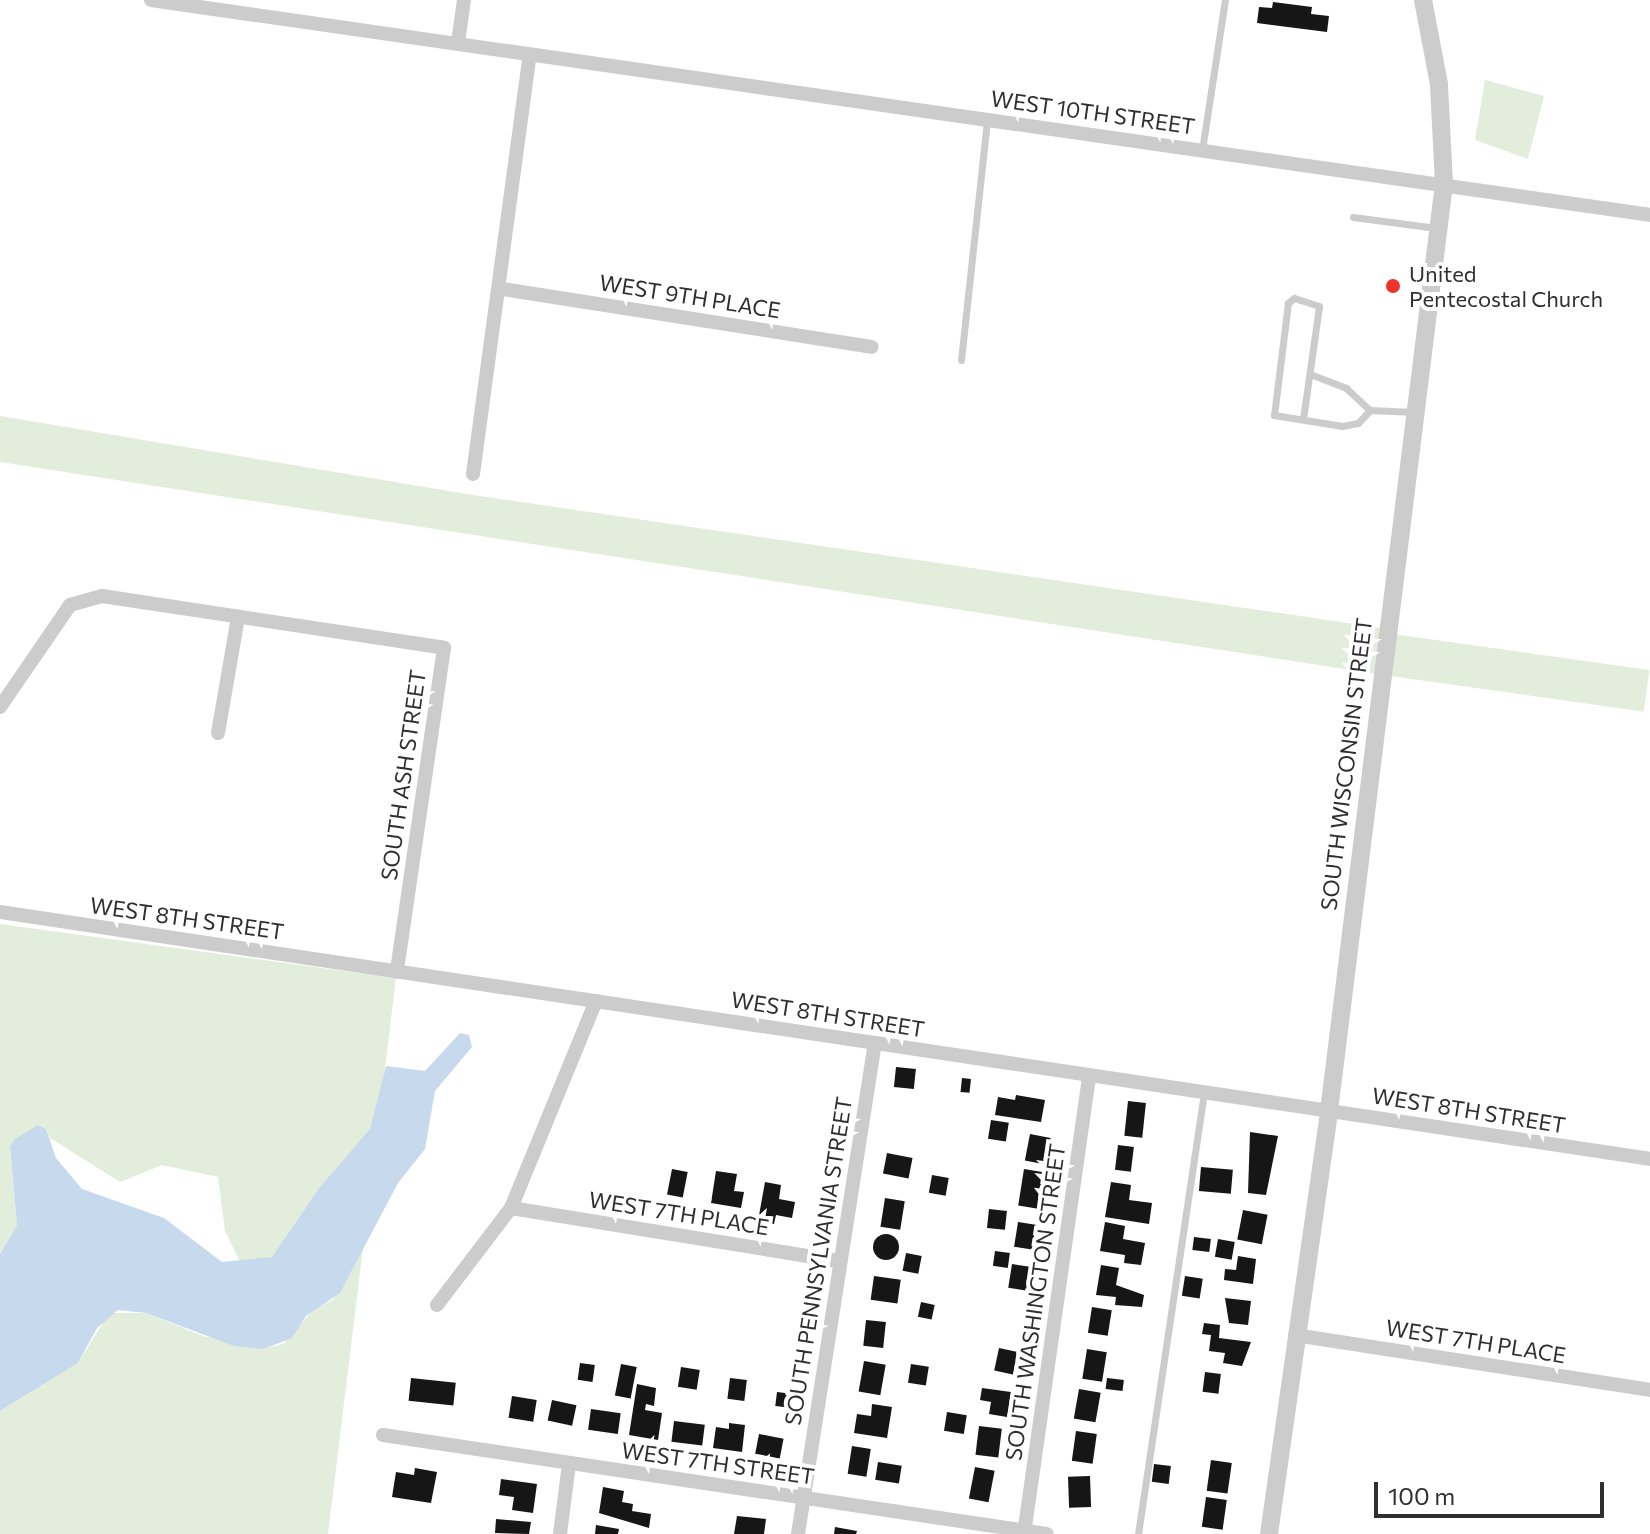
<!DOCTYPE html>
<html>
<head>
<meta charset="utf-8">
<style>
	body { margin:0 }
	#map { position:relative; width:1650px; height:1534px; overflow:hidden; background:#fff; font-family:Commissioner,sans-serif }
	div>[style] { position:absolute }
	[style*='--x'] { left:calc(var(--x)*1px); top:calc(var(--y)*1px); width:calc(var(--w)*1px); rotate:calc(var(--a)*1deg) }
	.green>* { inset:0; background:#e3eddc; transform-origin:0 0 }
	.water>* { inset:0; background:#c7daed }
	.building>* { inset:0; background:#161616; transform-origin:0 0 }
	.round { border-radius:50% }
	.service>* { height:7px; margin:-3.5px; padding:0 3.5px; transform-origin:3.5px; border-radius:3.5px; background:#ccc }
	.minor>* { height:14px; margin:-7px; padding:0 7px; transform-origin:7px; border-radius:7px; background:#ccc }
	.tertiary>* { height:18px; margin:-9px; padding:0 9px; transform-origin:9px; border-radius:9px; background:#ccc }
	.dots>* { width:22px; height:22px; translate:-50% -50%; box-sizing:border-box; border:4px solid #fff; border-radius:50% }
	span { translate:-50% -50%; white-space:nowrap; text-align:center; line-height:1.15; -webkit-text-stroke:8px #fff; paint-order:stroke }
	.street-label { font-size:22px; color:#2f2f2f }
	.poi-label { font-size:22px; color:#2f2f2f }
	.left { translate:0 -50%; text-align:left }
	.scale { position:absolute; left:1374px; top:1482px; width:230px; height:36px; box-sizing:border-box; border:4px solid #2f2f2f; border-top:0; padding-left:10px; font-size:24px; line-height:28px; white-space:nowrap; color:#2f2f2f; -webkit-text-stroke:6px #fff; paint-order:stroke }
</style>
</head>
<body>
<div id="map">
	<div class="green">
		<div style="clip-path:polygon(1485px 80px,1544px 96px,1528px 159px,1475px 140px)"></div>
		<div style="clip-path:polygon(0 416px,473px 495px,1382px 628px,1377px 674px,0 462px)"></div>
		<div style="left:1393px;top:634px;width:259px;height:42px;rotate:8deg"></div>
		<div style="clip-path:polygon(0 924px,396px 978px,328px 1534px,0 1534px,0 1411px,78px 1363px,109px 1313px,146px 1313px,203px 1336px,264px 1349px,283px 1344px,313px 1310px,334px 1299px,356px 1145px,272px 1257px,241px 1264px,225px 1231px,218px 1177px,162px 1165px,120px 1182px,50px 1138px,46px 1129px,10px 1147px,17px 1225px,0 1254px)"></div>
	</div>
	<div class="water">
		<div style="clip-path:polygon(460px 1033px,469px 1035px,472px 1047px,435px 1091px,425px 1149px,398px 1183px,340px 1293px,306px 1316px,292px 1338px,264px 1349px,234px 1346px,146px 1313px,118px 1310px,97px 1328px,78px 1363px,0 1411px,0 1254px,17px 1225px,10px 1147px,15px 1139px,38px 1125px,46px 1129px,56px 1158px,82px 1189px,164px 1218px,222px 1262px,272px 1257px,320px 1187px,370px 1129px,386px 1066px,425px 1071px)"></div>
	</div>
	<div class="building">
		<div style="clip-path:polygon(1273px 2px,1312px 7px,1311px 14px,1329px 16px,1327px 32px,1257px 23px,1259px 7px,1272px 8px)"></div>
		<div style="left:896px;top:1067px;width:20px;height:20px;rotate:6deg"></div>
		<div style="left:962px;top:1078px;width:9px;height:14px;rotate:6deg"></div>
		<div style="clip-path:polygon(1016px 1095px,1045px 1100px,1041px 1122px,995px 1115px,998px 1097px,1015px 1100px)"></div>
		<div style="left:1128px;top:1101px;width:18px;height:35px;rotate:6deg"></div>
		<div style="left:991px;top:1120px;width:18px;height:19px;rotate:9deg"></div>
		<div style="clip-path:polygon(1250px 1132px,1278px 1136px,1266px 1195px,1248px 1193px)"></div>
		<div style="left:1030px;top:1134px;width:21px;height:27px;rotate:11deg"></div>
		<div style="left:1118px;top:1145px;width:16px;height:25px;rotate:7deg"></div>
		<div style="left:887px;top:1153px;width:26px;height:21px;rotate:11deg"></div>
		<div style="left:1201px;top:1167px;width:32px;height:24px;rotate:5deg"></div>
		<div style="left:672px;top:1169px;width:16px;height:26px;rotate:11deg"></div>
		<div style="left:1024px;top:1169px;width:20px;height:37px;rotate:9deg"></div>
		<div style="clip-path:polygon(716px 1171px,737px 1174px,734px 1191px,744px 1192px,741px 1208px,711px 1203px)"></div>
		<div style="left:932px;top:1175px;width:17px;height:18px;rotate:10deg"></div>
		<div style="clip-path:polygon(765px 1182px,781px 1185px,779px 1199px,795px 1202px,792px 1218px,776px 1215px,774px 1224px,758px 1221px)"></div>
		<div style="clip-path:polygon(1111px 1182px,1131px 1185px,1129px 1200px,1152px 1203px,1149px 1224px,1105px 1217px)"></div>
		<div style="left:885px;top:1198px;width:20px;height:29px;rotate:9deg"></div>
		<div style="left:989px;top:1209px;width:18px;height:19px;rotate:6deg"></div>
		<div style="left:1243px;top:1210px;width:25px;height:30px;rotate:11deg"></div>
		<div style="left:1018px;top:1222px;width:18px;height:25px;rotate:9deg"></div>
		<div style="clip-path:polygon(1105px 1222px,1125px 1226px,1123px 1239px,1145px 1243px,1141px 1265px,1124px 1263px,1125px 1255px,1100px 1251px)"></div>
		<div class="round" style="left:873px;top:1234px;width:26px;height:26px"></div>
		<div style="left:1194px;top:1237px;width:17px;height:13px;rotate:7deg"></div>
		<div style="left:1218px;top:1239px;width:17px;height:18px;rotate:10deg"></div>
		<div style="left:995px;top:1251px;width:15px;height:15px;rotate:8deg"></div>
		<div style="left:906px;top:1253px;width:16px;height:18px;rotate:11deg"></div>
		<div style="clip-path:polygon(1238px 1256px,1256px 1259px,1253px 1284px,1224px 1280px,1225px 1269px,1236px 1270px)"></div>
		<div style="left:1012px;top:1264px;width:18px;height:24px;rotate:9deg"></div>
		<div style="clip-path:polygon(1101px 1265px,1119px 1268px,1116px 1285px,1144px 1295px,1142px 1307px,1115px 1305px,1116px 1297px,1096px 1295px)"></div>
		<div style="left:874px;top:1276px;width:27px;height:24px;rotate:8deg"></div>
		<div style="left:1185px;top:1276px;width:18px;height:20px;rotate:9deg"></div>
		<div style="clip-path:polygon(1225px 1298px,1251px 1301px,1248px 1325px,1229px 1323px)"></div>
		<div style="left:921px;top:1302px;width:14px;height:15px;rotate:12deg"></div>
		<div style="left:1092px;top:1307px;width:20px;height:26px;rotate:9deg"></div>
		<div style="left:866px;top:1320px;width:20px;height:26px;rotate:6deg"></div>
		<div style="clip-path:polygon(1204px 1323px,1220px 1325px,1219px 1338px,1251px 1342px,1242px 1366px,1223px 1363px,1225px 1353px,1209px 1351px,1211px 1335px,1202px 1334px)"></div>
		<div style="left:999px;top:1348px;width:19px;height:23px;rotate:12deg"></div>
		<div style="left:1087px;top:1349px;width:20px;height:30px;rotate:9deg"></div>
		<div style="left:864px;top:1361px;width:22px;height:31px;rotate:10deg"></div>
		<div style="left:580px;top:1363px;width:15px;height:17px;rotate:8deg"></div>
		<div style="left:621px;top:1364px;width:16px;height:32px;rotate:11deg"></div>
		<div style="left:911px;top:1364px;width:18px;height:19px;rotate:9deg"></div>
		<div style="left:681px;top:1367px;width:19px;height:20px;rotate:9deg"></div>
		<div style="left:1205px;top:1372px;width:16px;height:20px;rotate:7deg"></div>
		<div style="left:411px;top:1378px;width:45px;height:23px;rotate:6deg"></div>
		<div style="left:730px;top:1378px;width:17px;height:21px;rotate:7deg"></div>
		<div style="left:1107px;top:1378px;width:17px;height:11px;rotate:7deg"></div>
		<div style="clip-path:polygon(637px 1384px,656px 1388px,654px 1406px,646px 1404px,645px 1410px,662px 1413px,658px 1440px,629px 1435px)"></div>
		<div style="clip-path:polygon(982px 1388px,1011px 1392px,1007px 1417px,989px 1414px,991px 1402px,980px 1400px)"></div>
		<div style="left:1079px;top:1389px;width:22px;height:30px;rotate:10deg"></div>
		<div style="left:777px;top:1392px;width:16px;height:14px;rotate:7deg"></div>
		<div style="left:512px;top:1396px;width:25px;height:22px;rotate:9deg"></div>
		<div style="left:552px;top:1400px;width:25px;height:21px;rotate:12deg"></div>
		<div style="clip-path:polygon(872px 1404px,892px 1407px,887px 1438px,854px 1433px,857px 1414px,871px 1416px)"></div>
		<div style="left:591px;top:1409px;width:30px;height:21px;rotate:8deg"></div>
		<div style="left:947px;top:1412px;width:20px;height:19px;rotate:9deg"></div>
		<div style="left:674px;top:1421px;width:31px;height:21px;rotate:7deg"></div>
		<div style="clip-path:polygon(729px 1423px,745px 1425px,742px 1452px,713px 1448px,716px 1427px,729px 1429px)"></div>
		<div style="left:979px;top:1426px;width:23px;height:29px;rotate:7deg"></div>
		<div style="left:1076px;top:1431px;width:21px;height:30px;rotate:8deg"></div>
		<div style="left:759px;top:1434px;width:25px;height:20px;rotate:11deg"></div>
		<div style="left:852px;top:1446px;width:19px;height:28px;rotate:9deg"></div>
		<div style="left:1211px;top:1460px;width:21px;height:31px;rotate:8deg"></div>
		<div style="left:878px;top:1462px;width:24px;height:18px;rotate:9deg"></div>
		<div style="left:1154px;top:1464px;width:17px;height:18px;rotate:7deg"></div>
		<div style="left:975px;top:1467px;width:20px;height:32px;rotate:11deg"></div>
		<div style="clip-path:polygon(415px 1468px,437px 1472px,431px 1503px,392px 1497px,396px 1472px,414px 1475px)"></div>
		<div style="left:1090px;top:1476px;width:31px;height:22px;rotate:88deg"></div>
		<div style="clip-path:polygon(501px 1479px,537px 1484px,533px 1513px,512px 1510px,514px 1497px,499px 1495px)"></div>
		<div style="clip-path:polygon(603px 1487px,624px 1491px,622px 1502px,633px 1504px,632px 1511px,651px 1514px,649px 1528px,599px 1513px)"></div>
		<div style="left:1206px;top:1497px;width:21px;height:30px;rotate:8deg"></div>
		<div style="clip-path:polygon(737px 1516px,766px 1519px,764px 1534px,734px 1534px)"></div>
		<div style="clip-path:polygon(496px 1519px,531px 1522px,529px 1534px,495px 1533px)"></div>
		<div style="clip-path:polygon(596px 1525px,619px 1529px,618px 1534px,595px 1534px)"></div>
		<div style="clip-path:polygon(835px 1527px,857px 1531px,856px 1534px,834px 1534px)"></div>
	</div>
	<div class="service">
		<div style="--x:1202;--y:150;--w:152;--a:-81.3"></div>
		<div style="--x:1353;--y:217;--w:84;--a:7.5"></div>
		<div style="--x:961;--y:360;--w:241;--a:-83.8"></div>
		<div style="--x:1310;--y:374;--w:39;--a:21"></div>
		<div style="--x:1346;--y:388;--w:33;--a:43"></div>
		<div style="--x:1370;--y:410;--w:44;--a:2.6"></div>
		<div style="--x:1303;--y:419;--w:114;--a:-81.9"></div>
		<div style="--x:1319;--y:306;--w:26;--a:-162"></div>
		<div style="--x:1294;--y:298;--w:8;--a:140"></div>
		<div style="--x:1288;--y:303;--w:113;--a:97.1"></div>
		<div style="--x:1274;--y:415;--w:69;--a:9.2"></div>
		<div style="--x:1342;--y:426;--w:16;--a:-11"></div>
		<div style="--x:1358;--y:423;--w:18;--a:-47"></div>
		<div style="--x:1138;--y:1534;--w:446;--a:-81.5"></div>
	</div>
	<div class="minor">
		<div style="--x:151;--y:0;--w:1514;--a:8.16"></div>
		<div style="--x:458;--y:43;--w:43;--a:-82.1"></div>
		<div style="--x:502;--y:289;--w:374;--a:8.9"></div>
		<div style="--x:473;--y:474;--w:423;--a:-82.3"></div>
		<div style="--x:0;--y:707;--w:124;--a:-55.5"></div>
		<div style="--x:70;--y:605;--w:33;--a:-16"></div>
		<div style="--x:102;--y:596;--w:346;--a:8.6"></div>
		<div style="--x:444;--y:648;--w:327;--a:98.3"></div>
		<div style="--x:218;--y:733;--w:118;--a:-80.2"></div>
		<div style="--x:0;--y:912;--w:1668;--a:8.51"></div>
		<div style="--x:511;--y:1208;--w:333;--a:9.2"></div>
		<div style="--x:437;--y:1305;--w:122;--a:-52.7"></div>
		<div style="--x:511;--y:1208;--w:224;--a:-67.7"></div>
		<div style="--x:1295;--y:1335;--w:359;--a:8.8"></div>
		<div style="--x:383;--y:1435;--w:671;--a:8.48"></div>
		<div style="--x:560;--y:1534;--w:71;--a:-82.7"></div>
		<div style="--x:798;--y:1534;--w:497;--a:-81.1"></div>
		<div style="--x:1024;--y:1534;--w:463;--a:-81.9"></div>
	</div>
	<div class="tertiary">
		<div style="--x:1269;--y:1534;--w:427;--a:-81.9"></div>
		<div style="--x:1329;--y:1111;--w:934;--a:-82.93"></div>
		<div style="--x:1444;--y:184;--w:100;--a:-92.9"></div>
		<div style="--x:1439;--y:84;--w:86;--a:-100.8"></div>
	</div>
	<div class="dots">
		<div style="left:1393px;top:286px;background:#ed332a"></div>
	</div>
	<div class="street-label">
		<span style="left:1093px;top:112px;rotate:8deg">WEST 10TH STREET</span>
		<span style="left:690px;top:296px;rotate:9deg">WEST 9TH PLACE</span>
		<span style="left:1346px;top:764px;rotate:-83deg">SOUTH WISCONSIN STREET</span>
		<span style="left:403px;top:775px;rotate:-82deg">SOUTH ASH STREET</span>
		<span style="left:187px;top:918px;rotate:8deg">WEST 8TH STREET</span>
		<span style="left:828px;top:1014px;rotate:9deg">WEST 8TH STREET</span>
		<span style="left:1469px;top:1110px;rotate:9deg">WEST 8TH STREET</span>
		<span style="left:679px;top:1213px;rotate:9deg">WEST 7TH PLACE</span>
		<span style="left:818px;top:1261px;rotate:-81deg">SOUTH PENNSYLVANIA STREET</span>
		<span style="left:1035px;top:1302px;rotate:-82deg">SOUTH WASHINGTON STREET</span>
		<span style="left:1476px;top:1341px;rotate:9deg">WEST 7TH PLACE</span>
		<span style="left:718px;top:1463px;rotate:8deg">WEST 7TH STREET</span>
	</div>
	<div class="poi-label">
		<span class="left" style="left:1409px;top:286px">United<br>Pentecostal Church</span>
	</div>
	<div class="scale">100 m</div>
</div>
</body>
</html>
